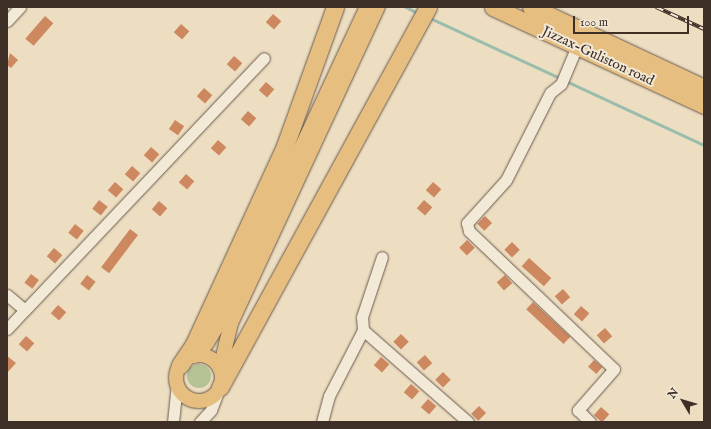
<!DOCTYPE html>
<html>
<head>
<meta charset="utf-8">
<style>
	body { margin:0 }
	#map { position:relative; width:711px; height:429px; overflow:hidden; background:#edddc1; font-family:"IM FELL English",serif }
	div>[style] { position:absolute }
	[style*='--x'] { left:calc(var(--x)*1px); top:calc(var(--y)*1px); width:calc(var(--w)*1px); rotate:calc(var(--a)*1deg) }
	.green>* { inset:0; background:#b4c296 }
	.round { border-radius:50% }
	.stream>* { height:2.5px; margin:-1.25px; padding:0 1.25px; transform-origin:1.25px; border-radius:1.25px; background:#9abdac }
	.building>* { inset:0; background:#cd885f; transform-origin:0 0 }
	.roads { filter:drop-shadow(0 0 1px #695a4d) drop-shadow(0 0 1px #695a4d) }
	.minor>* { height:11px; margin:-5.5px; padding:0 5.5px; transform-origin:5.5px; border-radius:5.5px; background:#f3e9d7 }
	.major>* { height:14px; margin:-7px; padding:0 7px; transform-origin:7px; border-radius:7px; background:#e6be80 }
	.major>.ring { margin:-7px; padding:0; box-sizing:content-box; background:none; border:14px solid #e6be80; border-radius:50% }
	.highway>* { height:17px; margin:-8.5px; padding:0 8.5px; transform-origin:8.5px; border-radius:8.5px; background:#e6be80 }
	.rail>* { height:4px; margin-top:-2px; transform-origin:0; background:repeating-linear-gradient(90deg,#f3e9d7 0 8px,#3d2e26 0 16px); box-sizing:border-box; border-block:1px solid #3d2e26 }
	span { translate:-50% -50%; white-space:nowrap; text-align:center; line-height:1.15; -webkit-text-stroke:4px #f3e9d7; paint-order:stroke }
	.street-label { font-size:14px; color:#3d2e26 }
	.frame { position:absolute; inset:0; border:8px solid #3d2e26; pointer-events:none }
	.north { position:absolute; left:663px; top:381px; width:40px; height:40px; -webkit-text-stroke:3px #f3e9d7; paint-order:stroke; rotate:308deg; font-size:11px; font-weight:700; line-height:16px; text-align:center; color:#3d2e26 }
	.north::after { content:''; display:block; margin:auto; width:14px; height:18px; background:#3d2e26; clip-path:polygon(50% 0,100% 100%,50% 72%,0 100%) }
	.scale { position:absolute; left:573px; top:16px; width:116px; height:18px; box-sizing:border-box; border:2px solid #3d2e26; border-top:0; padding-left:5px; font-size:12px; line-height:14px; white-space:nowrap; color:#3d2e26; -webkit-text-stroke:3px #f3e9d7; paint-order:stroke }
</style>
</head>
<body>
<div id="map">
	<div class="green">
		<div class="round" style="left:187px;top:364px;width:24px;height:24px"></div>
	</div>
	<div class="stream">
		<div style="--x:406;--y:7;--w:13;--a:27"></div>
		<div style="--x:430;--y:18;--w:143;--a:24.8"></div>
		<div style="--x:566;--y:81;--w:152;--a:24.9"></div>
	</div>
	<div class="building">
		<div style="left:273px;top:14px;width:11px;height:11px;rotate:41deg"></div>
		<div style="left:45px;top:16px;width:11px;height:30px;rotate:41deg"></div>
		<div style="left:181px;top:24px;width:11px;height:11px;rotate:41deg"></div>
		<div style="clip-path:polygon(10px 53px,18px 60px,11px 68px,7px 65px)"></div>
		<div style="left:234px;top:56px;width:11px;height:11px;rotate:41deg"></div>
		<div style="left:266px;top:82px;width:11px;height:11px;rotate:41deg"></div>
		<div style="left:204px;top:88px;width:11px;height:11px;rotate:41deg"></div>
		<div style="left:248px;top:111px;width:11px;height:11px;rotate:41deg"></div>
		<div style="left:175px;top:120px;width:11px;height:11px;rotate:34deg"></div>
		<div style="left:218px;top:140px;width:11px;height:11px;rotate:41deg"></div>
		<div style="left:151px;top:147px;width:11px;height:11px;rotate:41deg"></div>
		<div style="left:132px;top:166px;width:11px;height:11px;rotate:41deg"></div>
		<div style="left:186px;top:174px;width:11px;height:11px;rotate:41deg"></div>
		<div style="left:115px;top:182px;width:11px;height:11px;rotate:41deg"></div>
		<div style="left:433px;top:182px;width:11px;height:11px;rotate:41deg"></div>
		<div style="left:99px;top:200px;width:11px;height:11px;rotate:38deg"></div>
		<div style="left:424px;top:200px;width:11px;height:11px;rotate:41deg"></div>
		<div style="left:159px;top:201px;width:11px;height:11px;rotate:41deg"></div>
		<div style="left:485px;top:216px;width:10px;height:11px;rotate:45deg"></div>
		<div style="left:75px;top:224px;width:11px;height:11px;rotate:38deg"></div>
		<div style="left:130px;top:229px;width:10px;height:48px;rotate:37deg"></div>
		<div style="left:467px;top:240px;width:11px;height:11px;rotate:45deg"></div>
		<div style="left:512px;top:242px;width:11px;height:11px;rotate:45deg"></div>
		<div style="left:54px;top:248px;width:11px;height:11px;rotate:41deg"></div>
		<div style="left:529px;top:258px;width:30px;height:11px;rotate:42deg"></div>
		<div style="left:31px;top:274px;width:10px;height:11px;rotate:37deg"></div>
		<div style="left:87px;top:275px;width:11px;height:11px;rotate:38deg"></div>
		<div style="left:505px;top:275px;width:11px;height:11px;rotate:49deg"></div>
		<div style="left:563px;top:289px;width:11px;height:11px;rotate:49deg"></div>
		<div style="left:533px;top:302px;width:51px;height:10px;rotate:43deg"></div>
		<div style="left:58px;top:305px;width:11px;height:11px;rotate:41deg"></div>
		<div style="left:581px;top:306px;width:11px;height:11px;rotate:41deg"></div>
		<div style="left:605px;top:328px;width:11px;height:11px;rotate:49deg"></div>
		<div style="left:401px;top:334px;width:11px;height:11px;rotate:45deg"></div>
		<div style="left:26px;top:336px;width:11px;height:11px;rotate:41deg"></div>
		<div style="left:425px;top:355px;width:11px;height:11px;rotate:49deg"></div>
		<div style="clip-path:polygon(7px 356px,16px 363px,7px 373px)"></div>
		<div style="left:381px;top:357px;width:11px;height:11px;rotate:41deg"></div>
		<div style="left:594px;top:360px;width:11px;height:9px;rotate:41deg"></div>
		<div style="left:443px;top:372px;width:11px;height:11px;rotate:45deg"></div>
		<div style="left:411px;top:384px;width:11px;height:11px;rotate:41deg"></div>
		<div style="left:428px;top:399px;width:11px;height:11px;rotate:41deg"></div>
		<div style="left:479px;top:406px;width:10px;height:11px;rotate:45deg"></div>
		<div style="left:601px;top:407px;width:11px;height:11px;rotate:41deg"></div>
	</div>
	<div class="roads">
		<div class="minor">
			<div style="--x:7;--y:21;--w:19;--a:-47"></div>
			<div style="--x:577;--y:46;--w:41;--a:112.8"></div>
			<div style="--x:561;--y:84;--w:14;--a:141"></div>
			<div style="--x:550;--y:93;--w:97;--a:116.8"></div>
			<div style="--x:506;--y:180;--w:58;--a:132.2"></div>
			<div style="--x:467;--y:223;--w:8;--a:76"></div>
			<div style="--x:469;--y:231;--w:200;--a:43.6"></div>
			<div style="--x:614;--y:369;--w:55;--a:131.3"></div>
			<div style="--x:578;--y:410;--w:17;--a:45"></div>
			<div style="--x:7;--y:295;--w:23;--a:40"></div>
			<div style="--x:25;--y:310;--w:347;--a:-46.5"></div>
			<div style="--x:7;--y:329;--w:26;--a:-47"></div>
			<div style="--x:363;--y:330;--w:140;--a:41.2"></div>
			<div style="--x:173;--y:422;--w:37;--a:-84"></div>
			<div style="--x:200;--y:422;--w:16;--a:-47"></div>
			<div style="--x:211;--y:410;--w:25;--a:-69"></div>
			<div style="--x:322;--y:422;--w:27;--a:-75"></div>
			<div style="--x:329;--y:396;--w:74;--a:-62.7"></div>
			<div style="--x:363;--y:330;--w:13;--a:-94"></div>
			<div style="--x:362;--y:317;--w:63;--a:-71.6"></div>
		</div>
		<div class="major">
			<div class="ring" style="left:176px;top:355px;width:32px;height:32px"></div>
			<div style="--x:195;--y:356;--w:18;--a:-47"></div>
			<div style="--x:207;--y:343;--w:27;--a:-59"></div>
			<div style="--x:221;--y:320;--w:345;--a:-65"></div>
			<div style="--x:220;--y:369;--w:47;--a:-76.6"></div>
			<div style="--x:231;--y:323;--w:349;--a:-65.1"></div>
		</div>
		<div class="highway">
			<div style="--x:493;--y:7;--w:233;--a:24.9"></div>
			<div style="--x:531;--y:7;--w:191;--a:25.1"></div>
			<div style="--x:180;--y:365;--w:25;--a:-56"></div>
			<div style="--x:194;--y:344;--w:218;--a:-65.3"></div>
			<div style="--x:285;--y:146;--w:148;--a:-70.2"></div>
			<div style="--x:220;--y:387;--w:433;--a:-61.3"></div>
		</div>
	</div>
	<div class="rail">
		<div style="--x:656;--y:7;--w:53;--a:24.6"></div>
	</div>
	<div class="street-label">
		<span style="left:598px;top:56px;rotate:25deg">Jizzax-Guliston road</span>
	</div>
	<div class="frame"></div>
	<div class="north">N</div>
	<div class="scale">100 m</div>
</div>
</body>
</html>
